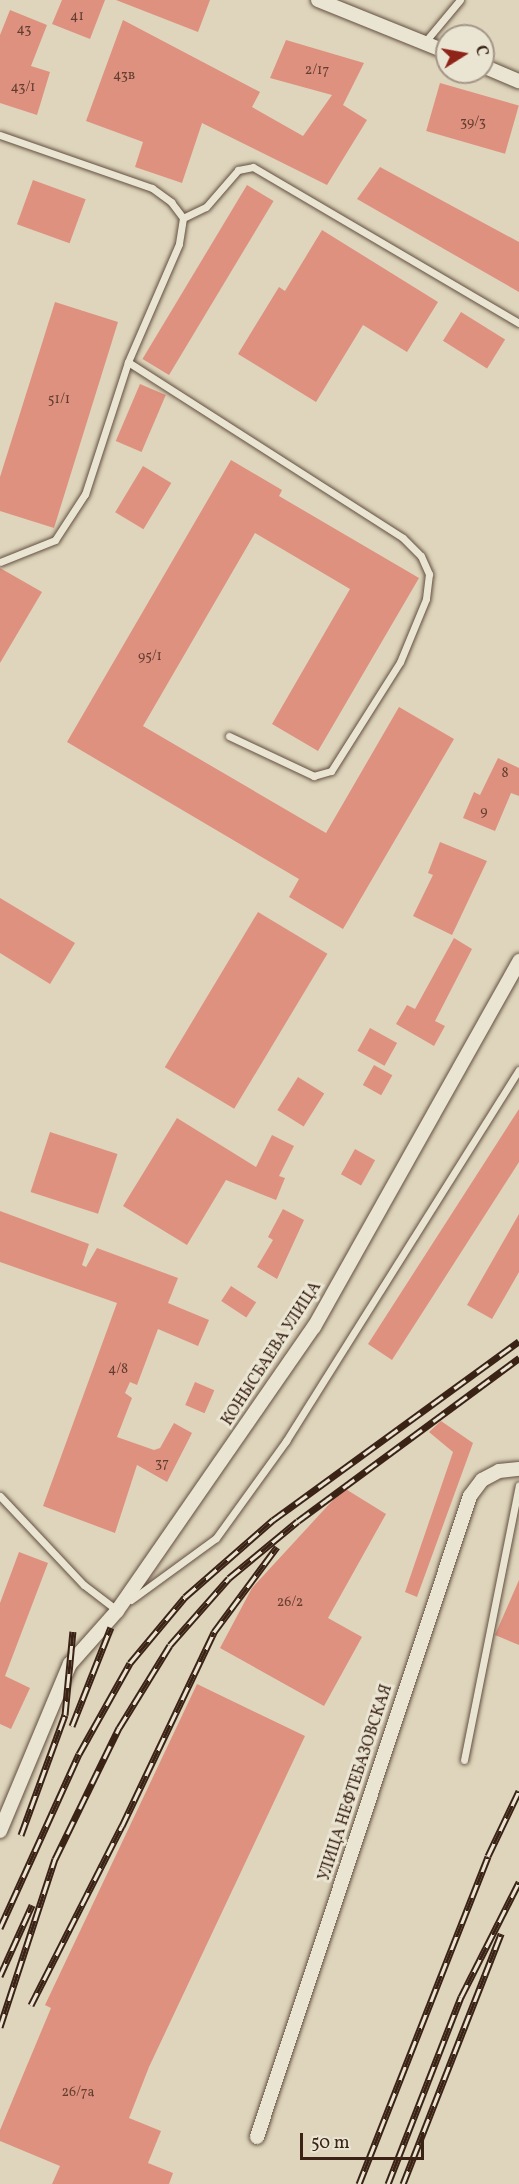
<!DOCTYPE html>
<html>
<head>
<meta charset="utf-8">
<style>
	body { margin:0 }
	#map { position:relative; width:519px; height:2184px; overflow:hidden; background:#ded5bc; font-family:Vollkorn,serif }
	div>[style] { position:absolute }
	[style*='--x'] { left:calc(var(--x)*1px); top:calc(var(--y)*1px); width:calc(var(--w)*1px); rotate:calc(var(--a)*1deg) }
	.building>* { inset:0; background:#df917f; transform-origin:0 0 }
	.roads { filter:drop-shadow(0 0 2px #634f3f) drop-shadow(0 0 2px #634f3f) }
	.service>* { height:7px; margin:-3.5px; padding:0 3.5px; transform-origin:3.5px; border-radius:3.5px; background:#eae4d3 }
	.minor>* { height:14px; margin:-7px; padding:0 7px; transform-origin:7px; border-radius:7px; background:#eae4d3 }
	.rail>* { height:7px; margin-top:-3.5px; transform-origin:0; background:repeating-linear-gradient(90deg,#eae4d3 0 14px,#3a2215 0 28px); box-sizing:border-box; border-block:2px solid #3a2215 }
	span { translate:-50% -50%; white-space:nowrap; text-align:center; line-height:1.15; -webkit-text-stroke:6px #eae4d3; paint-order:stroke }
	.number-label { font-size:14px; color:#633e30 }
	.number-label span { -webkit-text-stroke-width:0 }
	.street-label { font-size:16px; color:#3a2215 }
	.north { position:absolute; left:435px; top:24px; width:60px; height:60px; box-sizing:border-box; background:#eae4d3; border:2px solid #a49687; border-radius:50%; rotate:79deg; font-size:16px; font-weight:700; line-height:24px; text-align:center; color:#3a2215 }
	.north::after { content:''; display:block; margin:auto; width:21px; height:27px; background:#8f2418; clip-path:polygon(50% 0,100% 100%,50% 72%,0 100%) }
	.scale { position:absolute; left:300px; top:2133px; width:124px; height:27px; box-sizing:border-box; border:3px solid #3a2215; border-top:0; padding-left:8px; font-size:18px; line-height:21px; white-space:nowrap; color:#3a2215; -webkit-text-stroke:4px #eae4d3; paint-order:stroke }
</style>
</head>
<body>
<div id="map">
	<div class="building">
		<div style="clip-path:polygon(62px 0,105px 0,90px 39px,52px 24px)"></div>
		<div style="clip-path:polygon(116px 0,210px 0,198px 32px)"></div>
		<div style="clip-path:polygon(10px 10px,47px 25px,31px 66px,50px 72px,37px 115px,0 103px,0 35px)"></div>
		<div style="clip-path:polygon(123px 20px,260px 92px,252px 107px,303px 136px,332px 95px,270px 78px,286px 40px,364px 63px,343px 105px,367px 120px,327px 185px,202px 123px,182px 183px,135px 167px,143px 142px,86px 121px)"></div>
		<div style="left:440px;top:83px;width:82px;height:50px;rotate:16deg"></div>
		<div style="clip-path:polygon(380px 167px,519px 242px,519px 292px,357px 199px)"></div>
		<div style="left:33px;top:180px;width:56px;height:47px;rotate:20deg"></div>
		<div style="left:247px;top:185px;width:31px;height:203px;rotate:31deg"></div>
		<div style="clip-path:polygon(322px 230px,438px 302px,407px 352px,363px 325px,316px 402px,238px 354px,279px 287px,285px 291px)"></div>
		<div style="clip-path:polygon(55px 302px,118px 322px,54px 528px,0 511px,0 477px)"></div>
		<div style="left:461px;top:312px;width:52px;height:34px;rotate:32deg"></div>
		<div style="left:140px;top:384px;width:28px;height:62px;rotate:23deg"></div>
		<div style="clip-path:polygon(231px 460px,282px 490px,279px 496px,419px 578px,318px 751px,272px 724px,350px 589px,255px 533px,143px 726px,326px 833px,399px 707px,454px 739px,343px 929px,289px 897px,299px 879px,67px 742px)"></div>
		<div style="left:143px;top:466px;width:33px;height:54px;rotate:31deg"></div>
		<div style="clip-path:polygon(0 568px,42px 592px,0 663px)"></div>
		<div style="clip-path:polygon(498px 758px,519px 768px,519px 796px,511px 793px,495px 831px,463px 818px,474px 792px,480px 795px)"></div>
		<div style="clip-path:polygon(440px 842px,487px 861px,452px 935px,413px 916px,433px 875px,428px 873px)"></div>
		<div style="clip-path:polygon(0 898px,75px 943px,50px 984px,0 953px)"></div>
		<div style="left:258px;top:912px;width:81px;height:181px;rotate:31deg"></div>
		<div style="clip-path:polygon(454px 938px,472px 949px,435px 1021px,445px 1026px,434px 1046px,396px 1024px,407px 1005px,415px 1009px)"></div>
		<div style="left:370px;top:1028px;width:31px;height:26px;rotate:29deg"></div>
		<div style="left:374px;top:1065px;width:21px;height:23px;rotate:29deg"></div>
		<div style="left:298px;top:1077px;width:31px;height:39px;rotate:32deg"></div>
		<div style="clip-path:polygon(519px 1109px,519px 1162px,392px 1360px,368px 1344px)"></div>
		<div style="clip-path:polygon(177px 1118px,256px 1167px,272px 1135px,294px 1146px,279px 1176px,285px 1178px,276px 1200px,226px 1180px,187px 1245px,123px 1206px)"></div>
		<div style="left:50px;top:1132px;width:71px;height:63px;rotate:18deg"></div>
		<div style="left:355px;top:1149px;width:23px;height:29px;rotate:29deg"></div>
		<div style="clip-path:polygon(283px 1209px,304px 1220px,277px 1279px,257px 1267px,273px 1240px,268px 1237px)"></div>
		<div style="clip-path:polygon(0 1211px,89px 1244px,82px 1265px,86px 1267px,97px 1248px,178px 1278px,168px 1303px,209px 1320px,198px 1346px,158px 1329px,137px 1385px,130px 1382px,125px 1393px,132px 1398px,117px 1437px,154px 1450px,160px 1448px,174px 1423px,192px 1433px,167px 1482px,137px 1465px,115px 1533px,43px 1506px,117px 1303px,0 1262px)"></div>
		<div style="clip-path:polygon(519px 1214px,519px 1272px,492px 1319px,467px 1305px)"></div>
		<div style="left:231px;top:1286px;width:30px;height:18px;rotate:33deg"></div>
		<div style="left:195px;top:1382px;width:21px;height:25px;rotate:23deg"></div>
		<div style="clip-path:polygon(441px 1421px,473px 1443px,417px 1597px,405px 1592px,453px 1452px,429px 1432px)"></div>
		<div style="clip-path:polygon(344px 1488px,386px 1514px,328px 1618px,362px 1637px,324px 1706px,220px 1648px,252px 1588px)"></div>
		<div style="clip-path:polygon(19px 1552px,48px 1563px,5px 1676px,30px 1688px,11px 1729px,0 1724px,0 1603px)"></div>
		<div style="clip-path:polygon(519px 1580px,519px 1645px,495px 1635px)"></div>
		<div style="clip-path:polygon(197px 1684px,305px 1736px,149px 2067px,129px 2118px,161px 2131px,148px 2163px,173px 2173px,169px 2184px,52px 2184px,60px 2166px,0 2141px,0 2130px,51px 2008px,45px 2005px)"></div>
	</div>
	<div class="roads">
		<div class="service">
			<div style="--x:424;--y:43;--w:56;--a:-50.1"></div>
			<div style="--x:0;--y:135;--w:161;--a:19.2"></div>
			<div style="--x:152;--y:188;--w:24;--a:36"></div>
			<div style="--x:171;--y:202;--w:20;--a:53"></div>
			<div style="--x:183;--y:218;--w:26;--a:99"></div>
			<div style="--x:179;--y:244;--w:129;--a:113.4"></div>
			<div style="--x:128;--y:362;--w:139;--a:108"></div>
			<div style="--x:85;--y:494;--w:55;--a:123.1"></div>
			<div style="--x:55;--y:540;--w:59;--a:158.2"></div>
			<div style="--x:183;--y:218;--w:25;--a:-26"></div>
			<div style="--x:206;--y:207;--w:49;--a:-49.1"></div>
			<div style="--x:238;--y:170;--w:15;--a:-11"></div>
			<div style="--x:253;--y:167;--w:308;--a:30.4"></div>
			<div style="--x:128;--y:362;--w:326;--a:32.6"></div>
			<div style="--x:403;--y:538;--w:25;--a:45"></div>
			<div style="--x:421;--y:556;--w:20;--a:66"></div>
			<div style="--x:429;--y:574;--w:25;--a:97"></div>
			<div style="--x:426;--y:599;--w:68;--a:112.4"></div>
			<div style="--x:400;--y:662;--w:129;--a:122.3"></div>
			<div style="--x:331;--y:771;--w:18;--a:164"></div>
			<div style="--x:314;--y:776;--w:94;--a:-154.8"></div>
			<div style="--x:0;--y:1496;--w:122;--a:46.7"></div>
			<div style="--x:84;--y:1585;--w:43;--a:37.4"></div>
			<div style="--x:131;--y:1600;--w:105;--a:-36.1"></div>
			<div style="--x:216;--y:1538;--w:120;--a:-54.2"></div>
			<div style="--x:286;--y:1441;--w:438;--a:-57.9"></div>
			<div style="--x:464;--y:1760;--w:280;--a:-78.7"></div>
		</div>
		<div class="minor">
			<div style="--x:318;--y:0;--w:139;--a:22"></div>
			<div style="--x:483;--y:66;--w:39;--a:23"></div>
			<div style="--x:0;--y:1831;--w:181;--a:-67.3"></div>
			<div style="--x:70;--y:1664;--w:71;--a:-48.4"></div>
			<div style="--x:117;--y:1611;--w:346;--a:-55.3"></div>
			<div style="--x:314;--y:1327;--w:420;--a:-60.7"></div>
			<div style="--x:257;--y:2137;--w:675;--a:-71.62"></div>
			<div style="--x:470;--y:1496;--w:20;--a:-53"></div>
			<div style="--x:482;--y:1480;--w:19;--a:-28"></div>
			<div style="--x:499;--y:1471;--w:20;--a:-6"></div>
		</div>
	</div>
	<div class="rail">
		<div style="--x:72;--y:1726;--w:106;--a:-68.5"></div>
		<div style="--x:21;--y:1835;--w:128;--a:-69.9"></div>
		<div style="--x:65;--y:1715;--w:84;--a:-84.6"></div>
		<div style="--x:0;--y:1928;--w:191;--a:-65.6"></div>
		<div style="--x:79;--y:1754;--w:104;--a:-60.7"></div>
		<div style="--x:130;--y:1663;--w:86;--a:-50.2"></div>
		<div style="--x:185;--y:1597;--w:117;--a:-41.2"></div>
		<div style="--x:273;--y:1520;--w:304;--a:-36"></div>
		<div style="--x:0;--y:1976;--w:78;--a:-65.7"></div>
		<div style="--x:31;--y:2005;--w:201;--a:-63.1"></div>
		<div style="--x:122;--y:1826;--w:215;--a:-64.6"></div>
		<div style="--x:214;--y:1632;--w:106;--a:-53.5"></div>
		<div style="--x:0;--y:2027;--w:177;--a:-71.9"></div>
		<div style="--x:55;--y:1859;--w:146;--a:-64"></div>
		<div style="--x:119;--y:1728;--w:97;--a:-58.4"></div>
		<div style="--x:170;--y:1645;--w:89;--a:-48.6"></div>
		<div style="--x:229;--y:1578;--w:89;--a:-39.6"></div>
		<div style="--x:298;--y:1521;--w:275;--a:-36.4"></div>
		<div style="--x:359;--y:2184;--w:352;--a:-68.5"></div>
		<div style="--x:488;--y:1856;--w:72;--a:-64.5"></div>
		<div style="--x:388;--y:2184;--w:201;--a:-68.7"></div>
		<div style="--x:461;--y:1997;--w:129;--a:-63.2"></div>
		<div style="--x:403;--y:2184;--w:269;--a:-68.6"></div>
	</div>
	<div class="number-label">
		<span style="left:77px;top:17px">41</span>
		<span style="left:24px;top:30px">43</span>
		<span style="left:317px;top:71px">2/17</span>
		<span style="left:124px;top:76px">43в</span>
		<span style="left:23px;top:88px">43/1</span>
		<span style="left:473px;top:123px">39/3</span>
		<span style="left:59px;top:400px">51/1</span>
		<span style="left:150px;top:657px">95/1</span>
		<span style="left:505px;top:774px">8</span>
		<span style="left:484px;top:812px">9</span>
		<span style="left:118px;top:1370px">4/8</span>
		<span style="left:162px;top:1464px">37</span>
		<span style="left:290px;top:1603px">26/2</span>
		<span style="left:78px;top:2093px">26/7а</span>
	</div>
	<div class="street-label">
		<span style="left:272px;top:1354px;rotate:-57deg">КОНЫСБАЕВА УЛИЦА</span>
		<span style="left:356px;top:1783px;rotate:-72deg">УЛИЦА НЕФТЕБАЗОВСКАЯ</span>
	</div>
	<div class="north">С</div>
	<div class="scale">50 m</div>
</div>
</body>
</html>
